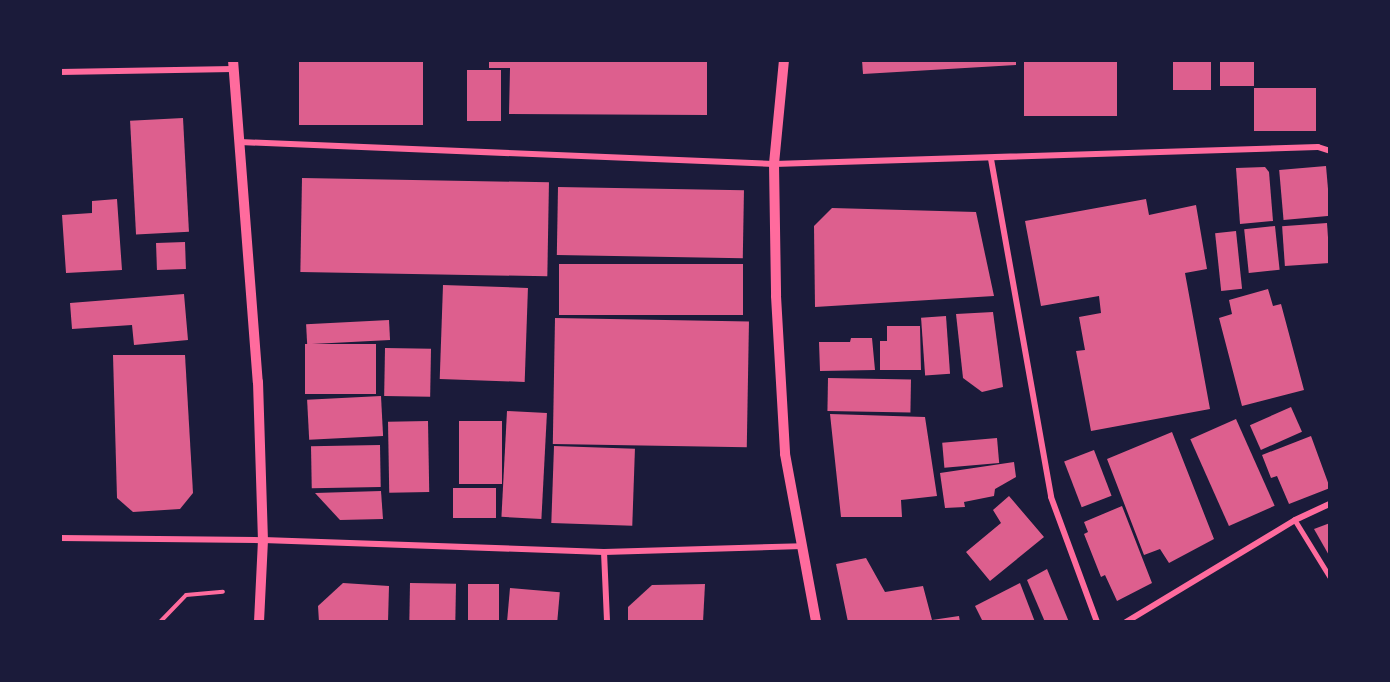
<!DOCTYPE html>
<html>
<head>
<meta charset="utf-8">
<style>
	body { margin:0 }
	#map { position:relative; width:1390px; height:682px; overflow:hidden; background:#1b1b3a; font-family:Poppins,sans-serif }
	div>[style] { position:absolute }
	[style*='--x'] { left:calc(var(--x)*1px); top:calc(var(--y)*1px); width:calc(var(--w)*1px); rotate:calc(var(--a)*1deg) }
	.building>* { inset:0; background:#dd5f8e; transform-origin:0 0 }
	.path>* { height:4px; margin:-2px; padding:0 2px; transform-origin:2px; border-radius:2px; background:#ff6b9d }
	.service>* { height:4.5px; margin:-2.25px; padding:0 2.25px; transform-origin:2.25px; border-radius:2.25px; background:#ff6b9d }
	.minor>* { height:6px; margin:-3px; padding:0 3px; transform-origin:3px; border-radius:3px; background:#ff6b9d }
	.tertiary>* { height:10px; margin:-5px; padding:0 5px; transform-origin:5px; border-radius:5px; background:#ff6b9d }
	span { translate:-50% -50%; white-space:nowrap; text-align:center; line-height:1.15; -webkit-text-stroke:6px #1b1b3a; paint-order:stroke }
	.frame { position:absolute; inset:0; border:62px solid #1b1b3a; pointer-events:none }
</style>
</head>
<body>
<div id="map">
	<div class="building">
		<div style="left:299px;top:60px;width:124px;height:65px"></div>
		<div style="clip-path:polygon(489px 60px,707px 60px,707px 115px,509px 114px,510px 68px,489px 68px)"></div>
		<div style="clip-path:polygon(862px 60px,1016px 60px,1016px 65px,863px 74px)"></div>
		<div style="left:1024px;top:60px;width:93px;height:56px"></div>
		<div style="left:1173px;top:60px;width:38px;height:30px"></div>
		<div style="left:1220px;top:60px;width:34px;height:26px"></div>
		<div style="left:467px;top:70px;width:34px;height:51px"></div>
		<div style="left:1254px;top:88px;width:62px;height:43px"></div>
		<div style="left:183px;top:118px;width:114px;height:53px;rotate:87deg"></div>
		<div style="left:1326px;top:166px;width:50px;height:47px;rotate:85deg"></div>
		<div style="clip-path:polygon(1265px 167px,1269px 172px,1273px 221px,1240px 224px,1236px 168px)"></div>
		<div style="left:302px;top:178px;width:247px;height:94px;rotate:1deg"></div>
		<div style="left:558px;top:187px;width:186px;height:68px;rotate:1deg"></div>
		<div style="clip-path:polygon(117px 199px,122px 270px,66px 273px,62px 215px,92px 213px,92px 201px)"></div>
		<div style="clip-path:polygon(1146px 199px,1149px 215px,1196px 205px,1207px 269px,1185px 273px,1210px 409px,1091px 431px,1076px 351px,1085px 350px,1079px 317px,1101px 313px,1099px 296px,1041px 306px,1025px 221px)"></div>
		<div style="clip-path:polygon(832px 208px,976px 212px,994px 296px,815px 307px,814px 226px)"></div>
		<div style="left:1327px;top:223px;width:40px;height:45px;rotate:86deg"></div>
		<div style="left:1275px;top:226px;width:44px;height:31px;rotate:84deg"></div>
		<div style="left:1236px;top:231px;width:58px;height:21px;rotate:84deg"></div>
		<div style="left:185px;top:242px;width:27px;height:29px;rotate:88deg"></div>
		<div style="left:559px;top:264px;width:184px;height:51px"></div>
		<div style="left:443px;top:285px;width:85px;height:94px;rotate:2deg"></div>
		<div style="clip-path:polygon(1268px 289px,1273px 306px,1281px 304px,1304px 390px,1242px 406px,1219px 318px,1232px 314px,1229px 300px)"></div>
		<div style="clip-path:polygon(184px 294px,188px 340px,134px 345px,132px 325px,72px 329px,70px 303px)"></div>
		<div style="clip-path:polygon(993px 312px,1003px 387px,982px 392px,963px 378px,956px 314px)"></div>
		<div style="left:946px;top:316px;width:58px;height:25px;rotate:86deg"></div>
		<div style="left:555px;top:318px;width:194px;height:126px;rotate:1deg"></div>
		<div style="left:389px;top:320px;width:20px;height:83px;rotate:87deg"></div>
		<div style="clip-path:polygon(887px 326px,920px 326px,921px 370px,880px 370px,880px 341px,887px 341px)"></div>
		<div style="clip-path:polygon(851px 338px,872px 338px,875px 370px,820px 371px,819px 342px,850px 342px)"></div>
		<div style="left:305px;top:344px;width:71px;height:50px"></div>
		<div style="left:385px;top:348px;width:46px;height:48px;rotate:1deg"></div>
		<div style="clip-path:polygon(113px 355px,185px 355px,193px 493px,180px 509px,133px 512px,117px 498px)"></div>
		<div style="left:828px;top:378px;width:83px;height:33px;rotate:1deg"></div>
		<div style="left:381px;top:396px;width:40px;height:74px;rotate:87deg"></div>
		<div style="left:1291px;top:407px;width:27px;height:45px;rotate:66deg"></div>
		<div style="left:507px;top:411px;width:40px;height:106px;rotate:3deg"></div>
		<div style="clip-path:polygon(830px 414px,925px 417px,937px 496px,901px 500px,902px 517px,841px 517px)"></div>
		<div style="left:1236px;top:419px;width:95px;height:50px;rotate:66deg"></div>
		<div style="left:428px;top:421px;width:71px;height:40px;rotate:89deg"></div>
		<div style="left:459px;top:421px;width:43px;height:63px"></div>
		<div style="clip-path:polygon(1172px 432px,1214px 539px,1169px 563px,1160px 549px,1144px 555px,1107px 459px)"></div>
		<div style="clip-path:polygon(1311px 436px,1330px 488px,1289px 504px,1277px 476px,1271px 478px,1262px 455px)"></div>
		<div style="left:997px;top:438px;width:25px;height:55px;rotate:85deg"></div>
		<div style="left:380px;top:445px;width:42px;height:69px;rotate:89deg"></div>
		<div style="left:554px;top:446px;width:81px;height:77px;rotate:2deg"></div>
		<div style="left:1094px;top:450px;width:49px;height:32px;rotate:69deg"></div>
		<div style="clip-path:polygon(1014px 462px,1016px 477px,995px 489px,994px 496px,964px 502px,965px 507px,945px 508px,940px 473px)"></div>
		<div style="left:496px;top:488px;width:30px;height:43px;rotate:90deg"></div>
		<div style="clip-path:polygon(381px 491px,383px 519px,340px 520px,315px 493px)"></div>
		<div style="clip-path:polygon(1009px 496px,1044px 537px,990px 581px,966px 552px,1001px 523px,993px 510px)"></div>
		<div style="clip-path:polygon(1122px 506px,1152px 583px,1117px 601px,1105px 575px,1101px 577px,1084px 534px,1088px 532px,1084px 522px)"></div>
		<div style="clip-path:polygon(1330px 523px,1330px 557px,1314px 529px)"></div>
		<div style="clip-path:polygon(866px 558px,885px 592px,923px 586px,932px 620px,959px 616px,960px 622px,848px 622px,836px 564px)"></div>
		<div style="clip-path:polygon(1047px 569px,1069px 622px,1045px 622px,1027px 580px)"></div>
		<div style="clip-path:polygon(343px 583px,389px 586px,388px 622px,319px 622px,318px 606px)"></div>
		<div style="left:410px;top:583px;width:46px;height:39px;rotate:1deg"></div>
		<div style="clip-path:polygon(1020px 583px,1035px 622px,983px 622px,975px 606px)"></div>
		<div style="left:468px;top:584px;width:31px;height:38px"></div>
		<div style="clip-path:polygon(705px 584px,703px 622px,628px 622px,628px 607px,652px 585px)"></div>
		<div style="left:510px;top:588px;width:50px;height:34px;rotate:5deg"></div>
	</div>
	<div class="path">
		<div style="--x:160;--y:622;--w:37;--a:-46"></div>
		<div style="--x:186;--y:595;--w:37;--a:-5"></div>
	</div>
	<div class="service">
		<div style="--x:1295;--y:520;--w:67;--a:58.4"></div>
	</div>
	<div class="minor">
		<div style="--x:60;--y:72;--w:173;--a:-1"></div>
		<div style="--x:240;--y:142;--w:534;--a:2.36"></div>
		<div style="--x:774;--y:164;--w:544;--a:-1.79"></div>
		<div style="--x:1318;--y:147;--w:13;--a:18"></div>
		<div style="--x:991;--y:159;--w:343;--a:79.9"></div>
		<div style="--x:1051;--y:497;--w:133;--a:69.8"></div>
		<div style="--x:60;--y:538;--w:203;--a:0.6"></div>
		<div style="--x:263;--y:540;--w:341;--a:2"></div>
		<div style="--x:604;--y:552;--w:198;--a:-1.7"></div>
		<div style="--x:604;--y:552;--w:70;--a:87.5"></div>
		<div style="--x:1126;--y:622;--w:197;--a:-31.1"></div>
		<div style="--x:1295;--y:520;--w:38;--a:-25"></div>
	</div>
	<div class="tertiary">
		<div style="--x:233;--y:60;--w:323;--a:85.6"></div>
		<div style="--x:258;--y:382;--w:158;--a:88.2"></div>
		<div style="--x:263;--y:540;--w:82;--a:92.8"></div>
		<div style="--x:784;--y:60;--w:104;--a:95.5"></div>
		<div style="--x:774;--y:164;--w:132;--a:89.1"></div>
		<div style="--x:776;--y:296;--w:158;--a:86.7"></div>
		<div style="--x:785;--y:454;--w:171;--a:79.5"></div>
	</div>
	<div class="frame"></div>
</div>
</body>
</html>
